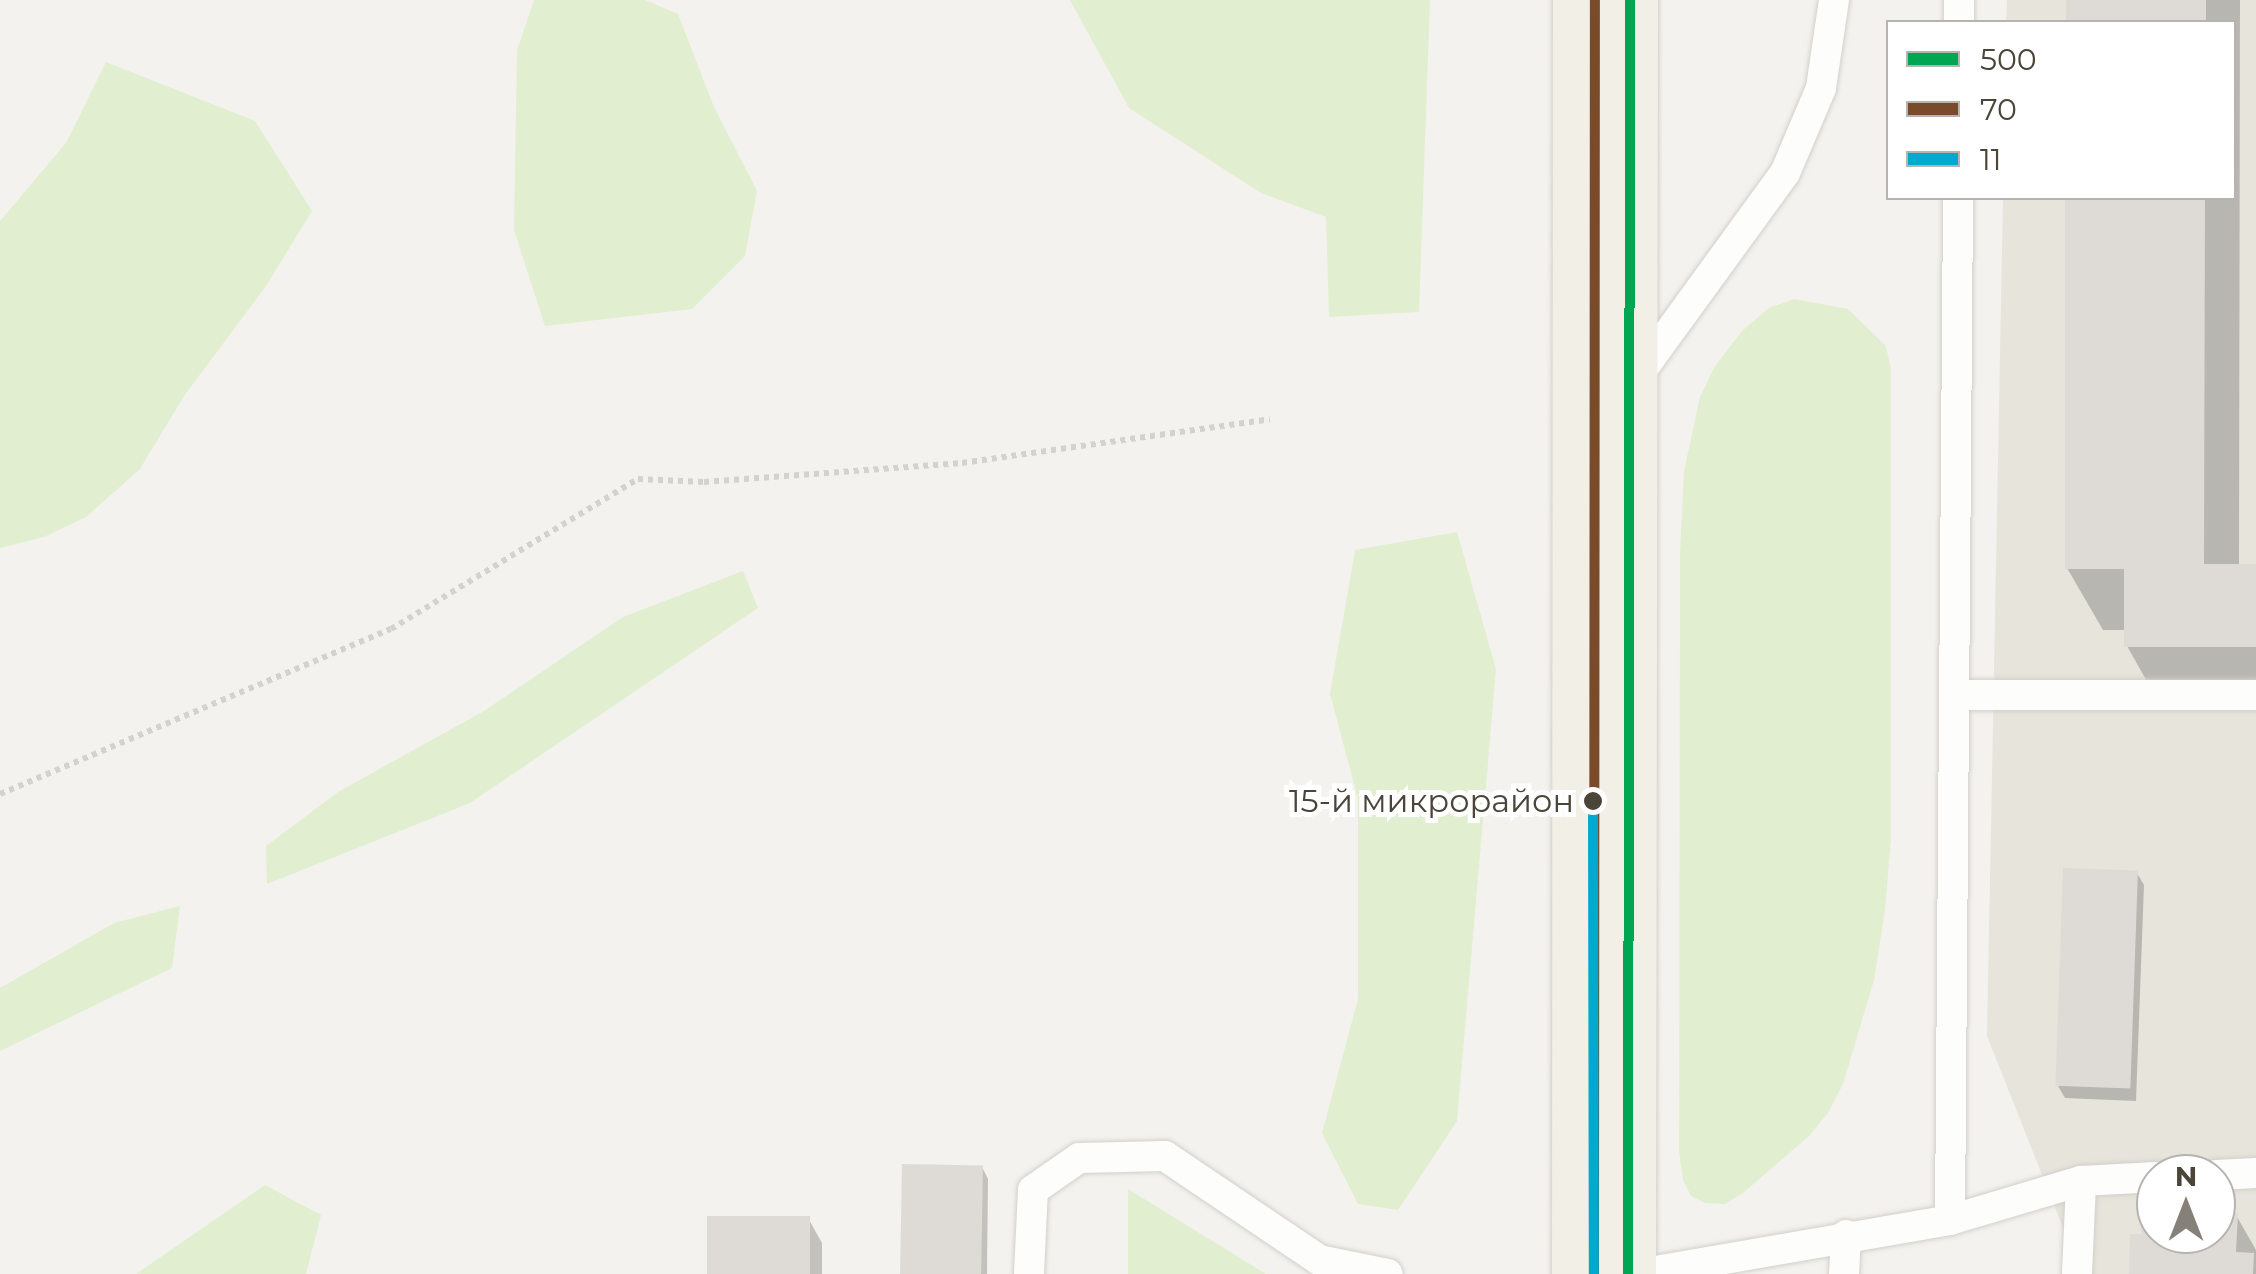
<!DOCTYPE html>
<html>
<head>
<meta charset="utf-8">
<style>
	body { margin:0 }
	#map { position:relative; width:2256px; height:1274px; overflow:hidden; background:#f4f2ee; font-family:Montserrat,sans-serif }
	div>[style] { position:absolute }
	[style*='--x'] { left:calc(var(--x)*1px); top:calc(var(--y)*1px); width:calc(var(--w)*1px); rotate:calc(var(--a)*1deg) }
	.residential>* { inset:0; background:#e7e4dc }
	.green>* { inset:0; background:#e1eecf }
	.shadow>* { inset:0; background:#0003 }
	.building>* { inset:0; background:#dedbd6; transform-origin:0 0 }
	.path>* { height:6px; margin-top:-3px; transform-origin:0; background:repeating-linear-gradient(90deg,#d3d2cc 0 5px,transparent 0 10px) }
	.roads { filter:drop-shadow(0 0 2px #d2d0cb) drop-shadow(0 0 2px #d2d0cb) }
	.lane>* { height:30px; margin:-15px; padding:0 15px; transform-origin:15px; border-radius:15px; background:#fdfdfc }
	.primary>* { height:55px; margin:-27.5px; padding:0 27.5px; transform-origin:27.5px; border-radius:27.5px; background:#f2efe6 }
	.bus-1>* { height:10px; margin:-5px; padding:0 5px; transform-origin:5px; border-radius:5px; background:#00a651 }
	.bus-2>* { height:10px; margin:-5px; padding:0 5px; transform-origin:5px; border-radius:5px; background:#7a4b2a }
	.bus-3>* { height:10px; margin:-5px; padding:0 5px; transform-origin:5px; border-radius:5px; background:#00a9ce }
	.dots>* { width:28px; height:28px; translate:-50% -50%; box-sizing:border-box; border:5px solid #fff; border-radius:50% }
	span { translate:-50% -50%; white-space:nowrap; text-align:center; line-height:1.15; -webkit-text-stroke:10px #fff; paint-order:stroke }
	.bus-label { font-size:32px; color:#4b4439 }
	.right { translate:-100% -50%; text-align:right }
	.legend { position:absolute; left:1886px; top:20px; width:350px; height:180px; box-sizing:border-box; background:#fff; border:2px solid #b7b4b0; margin:0; padding:12px 18px; list-style:none; font-size:30px; color:#4b4439 }
	.legend li { display:flex; align-items:center; gap:20px; height:50px }
	.legend b { width:50px; border:2px solid #b7b4b0 }
	.north { position:absolute; left:2136px; top:1154px; width:100px; height:100px; box-sizing:border-box; background:#fff; border:2px solid #b7b4b0; border-radius:50%; rotate:0deg; font-size:28px; font-weight:700; line-height:40px; text-align:center; color:#4b4439 }
	.north::after { content:''; display:block; margin:auto; width:35px; height:45px; background:#868178; clip-path:polygon(50% 0,100% 100%,50% 72%,0 100%) }
</style>
</head>
<body>
<div id="map">
	<div class="residential">
		<div style="clip-path:polygon(evenodd,2007px 0,2256px 0,2256px 1274px,2069px 1274px,2069px 1243px,1987px 1036px,2003px 198px,2234px 198px,2234px 22px,2006px 22px,2007px 0,2156px 1174px,2216px 1174px,2216px 1234px,2156px 1234px,2156px 1174px)"></div>
	</div>
	<div class="green">
		<div style="clip-path:polygon(534px 0,645px 0,678px 14px,714px 107px,757px 191px,745px 256px,692px 309px,545px 326px,514px 230px,517px 50px)"></div>
		<div style="clip-path:polygon(1070px 0,1430px 0,1419px 312px,1329px 317px,1326px 217px,1261px 193px,1129px 108px)"></div>
		<div style="clip-path:polygon(106px 62px,255px 121px,312px 211px,266px 286px,184px 396px,140px 469px,86px 517px,44px 537px,0 548px,0 221px,66px 143px)"></div>
		<div style="clip-path:polygon(1794px 299px,1848px 309px,1886px 346px,1891px 370px,1891px 838px,1885px 910px,1874px 980px,1843px 1084px,1828px 1113px,1809px 1136px,1743px 1193px,1725px 1204px,1705px 1203px,1691px 1196px,1683px 1180px,1679px 1151px,1680px 555px,1684px 471px,1700px 397px,1715px 366px,1742px 331px,1769px 308px)"></div>
		<div style="clip-path:polygon(1457px 532px,1496px 669px,1457px 1121px,1398px 1210px,1358px 1204px,1322px 1133px,1358px 999px,1358px 799px,1330px 694px,1355px 550px)"></div>
		<div style="clip-path:polygon(743px 571px,758px 608px,470px 803px,267px 884px,266px 846px,338px 792px,484px 711px,623px 617px)"></div>
		<div style="clip-path:polygon(180px 906px,172px 968px,0 1051px,0 988px,114px 923px)"></div>
		<div style="clip-path:polygon(265px 1185px,321px 1215px,306px 1274px,136px 1274px)"></div>
		<div style="clip-path:polygon(1128px 1189px,1266px 1274px,1128px 1274px)"></div>
	</div>
	<div class="shadow">
		<div style="clip-path:polygon(2068px 0,2240px 0,2239px 567px,2256px 567px,2256px 708px,2162px 708px,2127px 646px,2127px 630px,2103px 630px,2067px 568px,2068px 198px,2234px 198px,2234px 22px,2068px 22px)"></div>
		<div style="clip-path:polygon(2137px 873px,2144px 885px,2136px 1101px,2065px 1098px,2058px 1086px)"></div>
		<div style="clip-path:polygon(982px 1167px,988px 1179px,987px 1274px,903px 1274px)"></div>
		<div style="clip-path:polygon(2156px 1213px,2156px 1234px,2216px 1234px,2216px 1215px,2236px 1215px,2256px 1250px,2256px 1274px,2132px 1274px)"></div>
		<div style="clip-path:polygon(808px 1218px,822px 1243px,822px 1274px,709px 1274px)"></div>
	</div>
	<div class="building">
		<div style="left:2066px;top:0;width:140px;height:22px"></div>
		<div style="clip-path:polygon(2065px 198px,2205px 198px,2204px 564px,2256px 564px,2256px 647px,2124px 647px,2124px 569px,2065px 569px)"></div>
		<div style="left:2063px;top:868px;width:75px;height:218px;rotate:2deg"></div>
		<div style="left:902px;top:1164px;width:81px;height:110px;rotate:1deg"></div>
		<div style="clip-path:polygon(2141px 1210px,2156px 1210px,2156px 1234px,2216px 1234px,2216px 1212px,2238px 1213px,2236px 1252px,2254px 1253px,2253px 1274px,2129px 1274px,2130px 1234px,2141px 1234px)"></div>
		<div style="left:707px;top:1216px;width:103px;height:58px"></div>
	</div>
	<div class="path">
		<div style="--x:0;--y:794;--w:424;--a:-22.9"></div>
		<div style="--x:391;--y:629;--w:289;--a:-31.3"></div>
		<div style="--x:638;--y:479;--w:66;--a:2.6"></div>
		<div style="--x:704;--y:482;--w:259;--a:-4.2"></div>
		<div style="--x:962;--y:463;--w:311;--a:-8.1"></div>
	</div>
	<div class="roads">
		<div class="lane">
			<div style="--x:1959;--y:22;--w:22;--a:-90"></div>
			<div style="--x:1633;--y:382;--w:258;--a:-54"></div>
			<div style="--x:1785;--y:173;--w:92;--a:-67"></div>
			<div style="--x:1821;--y:88;--w:89;--a:-81.6"></div>
			<div style="--x:1956;--y:695;--w:300;--a:0"></div>
			<div style="--x:2216;--y:1175;--w:40;--a:-2.9"></div>
			<div style="--x:1950;--y:1220;--w:1022;--a:-89.55"></div>
			<div style="--x:1029;--y:1274;--w:84;--a:-87.3"></div>
			<div style="--x:1033;--y:1190;--w:56;--a:-34.8"></div>
			<div style="--x:1079;--y:1158;--w:86;--a:-1.3"></div>
			<div style="--x:1165;--y:1156;--w:186;--a:34"></div>
			<div style="--x:1319;--y:1260;--w:70;--a:11.5"></div>
			<div style="--x:1638;--y:1274;--w:317;--a:-9.8"></div>
			<div style="--x:1950;--y:1220;--w:137;--a:-16.6"></div>
			<div style="--x:2081;--y:1181;--w:75;--a:-3.1"></div>
			<div style="--x:1844;--y:1274;--w:39;--a:-87"></div>
			<div style="--x:2077;--y:1274;--w:93;--a:-87.5"></div>
		</div>
		<div class="primary">
			<div style="--x:1579;--y:1274;--w:1274;--a:-89.96"></div>
			<div style="--x:1628;--y:1274;--w:1274;--a:-89.91"></div>
		</div>
	</div>
	<div class="bus-1">
		<div style="--x:1628;--y:1274;--w:1274;--a:-89.91"></div>
	</div>
	<div class="bus-2">
		<div style="--x:1594;--y:1274;--w:1274;--a:-89.96"></div>
	</div>
	<div class="bus-3">
		<div style="--x:1593;--y:801;--w:473;--a:89.9"></div>
	</div>
	<div class="dots">
		<div style="left:1593px;top:801px;background:#4b4439"></div>
	</div>
	<div class="bus-label">
		<span class="right" style="left:1574px;top:801px">15-й микрорайон</span>
	</div>
	<ul class="legend">
	<li><b style="height:12px;background:#00a651"></b>500</li>
	<li><b style="height:12px;background:#7a4b2a"></b>70</li>
	<li><b style="height:12px;background:#00a9ce"></b>11</li>
	</ul>
	<div class="north">N</div>
</div>
</body>
</html>
